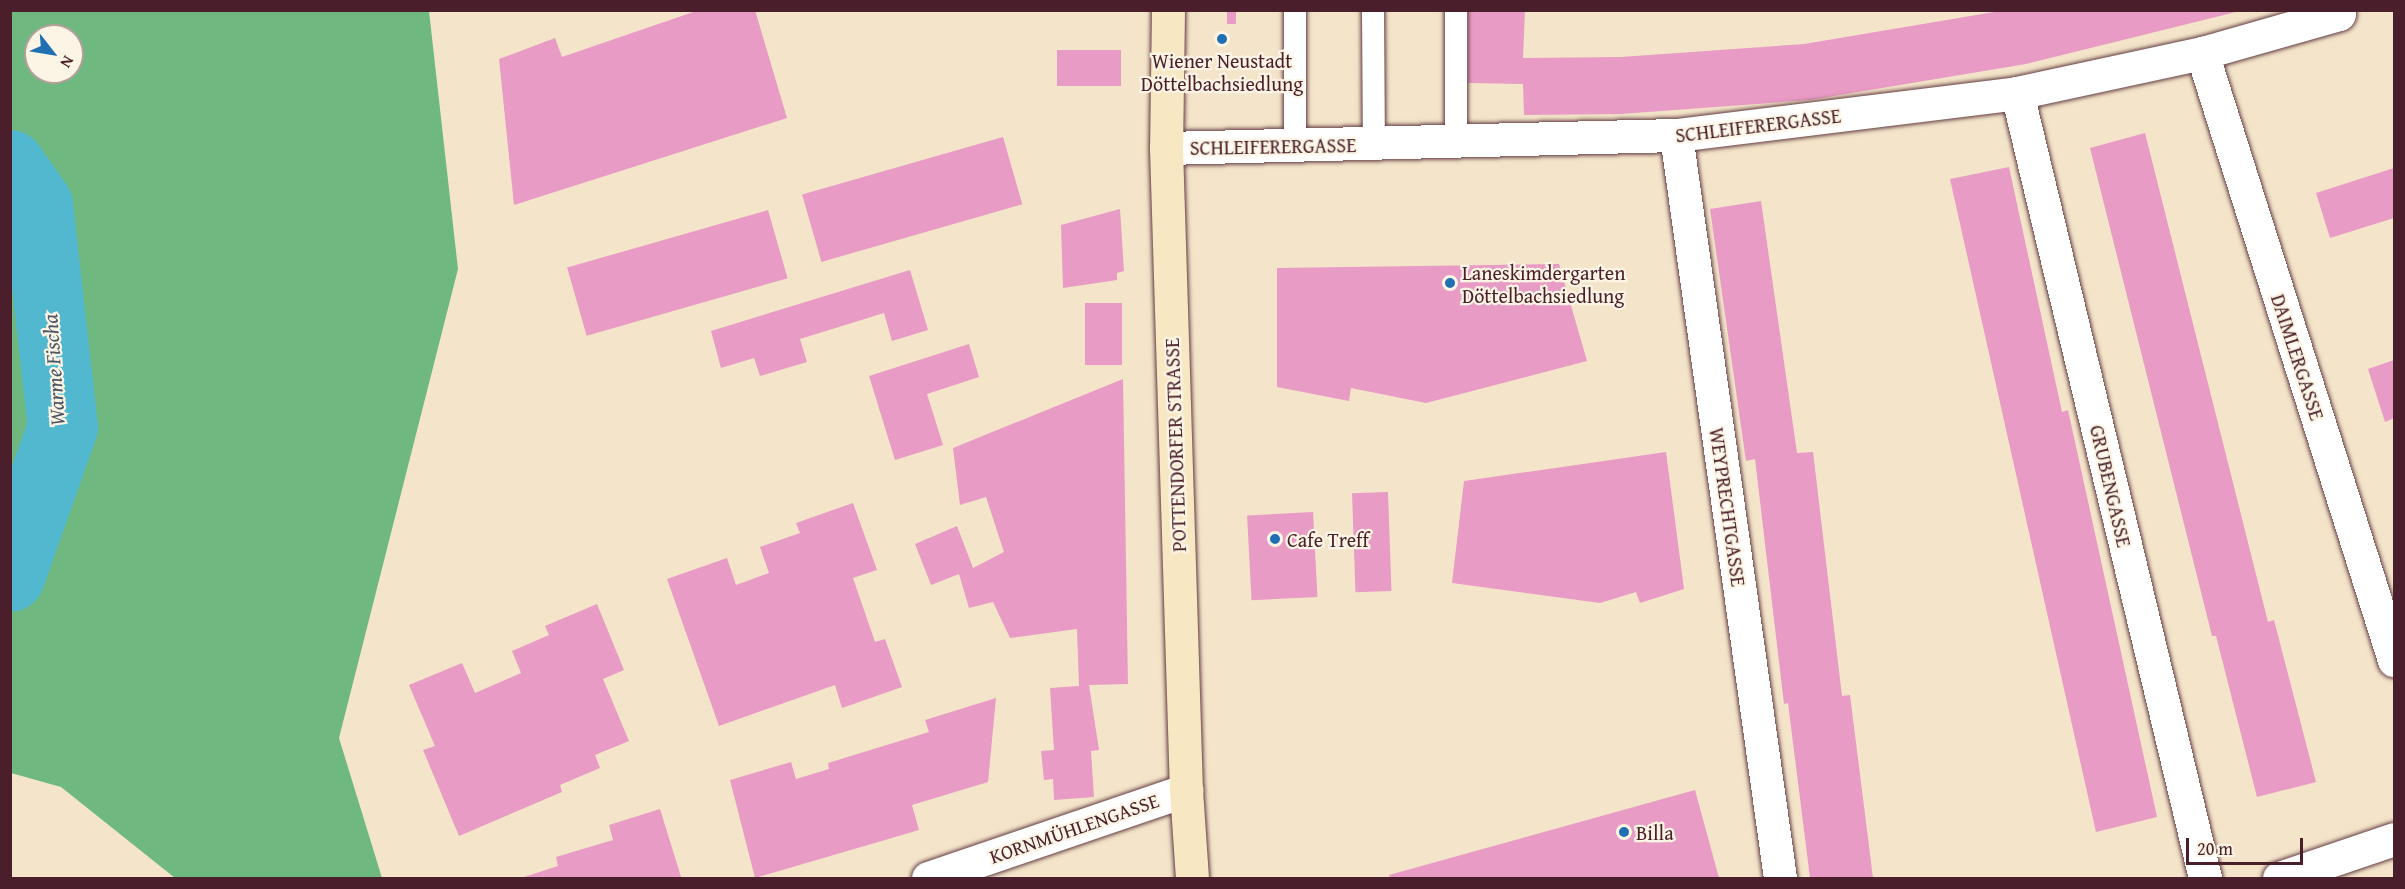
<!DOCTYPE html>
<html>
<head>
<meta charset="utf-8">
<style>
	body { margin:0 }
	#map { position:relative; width:2405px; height:889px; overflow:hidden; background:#f4e5ca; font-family:"Gentium Book Plus",serif }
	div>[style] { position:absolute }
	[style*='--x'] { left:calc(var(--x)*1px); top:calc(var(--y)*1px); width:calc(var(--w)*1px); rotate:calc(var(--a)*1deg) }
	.forest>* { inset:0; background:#6fb980 }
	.river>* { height:70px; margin:-35px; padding:0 35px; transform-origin:35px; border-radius:35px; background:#51b8cf }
	.building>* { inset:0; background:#e89bc4; transform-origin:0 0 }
	.roads { filter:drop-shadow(0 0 2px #643d43) drop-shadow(0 0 2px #643d43) }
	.service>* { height:22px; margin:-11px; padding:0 11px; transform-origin:11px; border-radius:11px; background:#fff }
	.minor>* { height:33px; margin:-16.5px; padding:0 16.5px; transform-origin:16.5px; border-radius:16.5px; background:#fff }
	.secondary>* { height:33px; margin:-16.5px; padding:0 16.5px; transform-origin:16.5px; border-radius:16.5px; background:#f7e8c3 }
	.dots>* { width:16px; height:16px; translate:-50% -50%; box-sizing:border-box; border:3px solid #fcf5e5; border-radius:50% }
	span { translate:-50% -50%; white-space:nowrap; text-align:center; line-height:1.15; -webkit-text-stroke:4.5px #fcf5e5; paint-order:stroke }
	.poi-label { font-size:20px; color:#4a1f2b }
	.left { translate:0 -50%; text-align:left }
	.street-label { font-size:20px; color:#4a1f2b }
	.water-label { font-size:21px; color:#4c5564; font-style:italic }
	.frame { position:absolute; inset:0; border:12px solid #4a1f2b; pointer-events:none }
	.north { position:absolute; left:24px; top:24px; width:60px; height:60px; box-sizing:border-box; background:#fcf5e5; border:2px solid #b59f9b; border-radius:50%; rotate:121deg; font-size:16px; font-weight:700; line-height:24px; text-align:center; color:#4a1f2b }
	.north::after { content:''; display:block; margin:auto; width:21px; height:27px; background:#1f6fb2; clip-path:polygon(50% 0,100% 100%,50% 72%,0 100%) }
	.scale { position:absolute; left:2186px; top:838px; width:117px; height:27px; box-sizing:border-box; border:3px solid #4a1f2b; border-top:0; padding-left:8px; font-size:18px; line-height:21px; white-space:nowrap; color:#4a1f2b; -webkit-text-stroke:4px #fcf5e5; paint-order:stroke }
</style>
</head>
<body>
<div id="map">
	<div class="forest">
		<div style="clip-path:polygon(evenodd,10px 11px,429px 11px,458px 269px,339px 738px,382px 878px,175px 878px,61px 787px,11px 773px,10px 11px,36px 36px,72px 36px,72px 72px,36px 72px,36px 36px)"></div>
	</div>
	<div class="river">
		<div style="--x:10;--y:165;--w:49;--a:55"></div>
		<div style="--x:38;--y:205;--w:223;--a:83.6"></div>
		<div style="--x:63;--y:427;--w:159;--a:109.5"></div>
	</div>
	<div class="building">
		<div style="clip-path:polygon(699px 10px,755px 10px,787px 118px,514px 205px,499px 59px,555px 38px,562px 57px)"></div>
		<div style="left:1227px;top:10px;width:9px;height:14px"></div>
		<div style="clip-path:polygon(1468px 10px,1525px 10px,1523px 58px,1621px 57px,1804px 44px,2006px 10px,2240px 11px,2026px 64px,1810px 100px,1621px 114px,1524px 115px,1523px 84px,1468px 83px)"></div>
		<div style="left:1121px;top:50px;width:36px;height:64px;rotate:90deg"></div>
		<div style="clip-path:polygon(2145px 133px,2268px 622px,2274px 620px,2316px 782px,2257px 797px,2216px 636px,2212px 636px,2090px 148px)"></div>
		<div style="left:1003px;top:137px;width:70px;height:209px;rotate:74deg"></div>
		<div style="clip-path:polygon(2009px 167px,2062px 412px,2068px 410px,2157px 817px,2096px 832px,1950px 179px)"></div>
		<div style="clip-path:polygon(2394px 168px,2394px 218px,2330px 238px,2316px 193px)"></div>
		<div style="clip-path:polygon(1761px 201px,1797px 453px,1813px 452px,1842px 696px,1850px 695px,1873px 878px,1810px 878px,1788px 703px,1784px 704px,1755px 459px,1746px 461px,1710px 209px)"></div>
		<div style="clip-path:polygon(1120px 209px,1124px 271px,1117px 273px,1117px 280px,1063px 288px,1061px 225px)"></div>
		<div style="left:768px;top:210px;width:71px;height:209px;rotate:74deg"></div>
		<div style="clip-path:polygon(1559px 264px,1587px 361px,1426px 403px,1351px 388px,1349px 401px,1277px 387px,1277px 268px)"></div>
		<div style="clip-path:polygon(910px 270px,928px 330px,892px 341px,884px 313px,800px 339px,807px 362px,760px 376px,754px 358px,721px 368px,711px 331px)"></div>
		<div style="left:1085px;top:303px;width:37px;height:62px"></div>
		<div style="clip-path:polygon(969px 344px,979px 377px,927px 394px,943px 445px,895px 460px,869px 376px)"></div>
		<div style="clip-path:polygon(2394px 360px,2394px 418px,2385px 422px,2368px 369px)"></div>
		<div style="clip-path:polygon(1123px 379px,1128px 684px,1089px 685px,1099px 750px,1091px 751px,1094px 797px,1054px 800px,1053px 779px,1044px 780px,1041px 751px,1054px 750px,1050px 688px,1079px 686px,1077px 629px,1010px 638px,993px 602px,969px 608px,959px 574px,931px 585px,915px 544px,957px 526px,973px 568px,1004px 552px,986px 497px,960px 505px,953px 448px)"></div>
		<div style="clip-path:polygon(1666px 452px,1684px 589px,1640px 603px,1636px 592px,1600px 603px,1452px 583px,1464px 481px)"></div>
		<div style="left:1388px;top:492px;width:99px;height:36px;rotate:88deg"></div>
		<div style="clip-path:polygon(853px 503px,877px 570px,853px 578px,875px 642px,885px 639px,902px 687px,842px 708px,835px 685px,719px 726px,667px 579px,727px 558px,736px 585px,769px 573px,760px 547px,800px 533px,796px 523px)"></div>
		<div style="left:1313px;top:512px;width:85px;height:66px;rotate:87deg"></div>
		<div style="clip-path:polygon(597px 604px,624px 670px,603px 679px,629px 741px,595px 755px,600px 768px,560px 785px,562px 792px,459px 836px,423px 750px,435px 746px,409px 685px,462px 663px,475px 693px,521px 673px,512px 651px,549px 635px,545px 626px)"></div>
		<div style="clip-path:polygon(996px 698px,988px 782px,912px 805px,919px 830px,755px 878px,730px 780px,791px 762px,796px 779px,829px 769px,828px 763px,929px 732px,925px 720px)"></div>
		<div style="clip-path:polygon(1695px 790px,1719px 878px,1390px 878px,1389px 875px)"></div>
		<div style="clip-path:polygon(660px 809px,681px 877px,521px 878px,558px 866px,556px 857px,613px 840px,609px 825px)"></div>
	</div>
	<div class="roads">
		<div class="service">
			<div style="--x:1295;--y:10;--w:136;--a:90"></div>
			<div style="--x:1373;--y:10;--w:134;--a:89.6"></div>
			<div style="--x:1456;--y:10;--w:132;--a:90"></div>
		</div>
		<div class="minor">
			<div style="--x:2202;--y:53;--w:637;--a:72.45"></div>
			<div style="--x:2017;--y:93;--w:807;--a:76.53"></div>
			<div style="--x:1676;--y:135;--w:750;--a:82.03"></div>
			<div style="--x:1166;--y:148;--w:510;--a:-1.46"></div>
			<div style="--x:1676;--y:135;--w:344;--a:-7"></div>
			<div style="--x:2017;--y:93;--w:189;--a:-12.2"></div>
			<div style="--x:2202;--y:53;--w:142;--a:-15.9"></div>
			<div style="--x:2339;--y:14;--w:4;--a:-104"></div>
			<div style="--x:928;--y:878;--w:273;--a:-18.8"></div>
			<div style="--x:2279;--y:878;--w:121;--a:-18.7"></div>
		</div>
		<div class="secondary">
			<div style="--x:1168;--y:10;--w:138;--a:90.8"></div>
			<div style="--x:1166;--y:148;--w:642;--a:88.22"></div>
			<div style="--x:1186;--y:790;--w:88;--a:86.1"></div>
		</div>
	</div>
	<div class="dots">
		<div style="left:1222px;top:39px;background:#1f6fb2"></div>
		<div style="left:1450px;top:283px;background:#1f6fb2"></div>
		<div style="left:1275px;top:539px;background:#1f6fb2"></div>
		<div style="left:1624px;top:832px;background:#1f6fb2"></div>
	</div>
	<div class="poi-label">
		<span style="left:1222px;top:72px">Wiener Neustadt<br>Döttelbachsiedlung</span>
		<span class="left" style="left:1462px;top:284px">Laneskimdergarten<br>Döttelbachsiedlung</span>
		<span class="left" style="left:1287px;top:539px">Cafe Treff</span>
		<span class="left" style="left:1636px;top:832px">Billa</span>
	</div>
	<div class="street-label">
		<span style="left:1758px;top:125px;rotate:-7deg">SCHLEIFERERGASSE</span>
		<span style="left:1273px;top:146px;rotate:-1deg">SCHLEIFERERGASSE</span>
		<span style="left:2298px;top:357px;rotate:72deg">DAIMLERGASSE</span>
		<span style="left:1175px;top:445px;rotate:-92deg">POTTENDORFER STRASSE</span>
		<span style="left:2111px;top:486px;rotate:77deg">GRUBENGASSE</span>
		<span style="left:1728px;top:507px;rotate:82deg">WEYPRECHTGASSE</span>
		<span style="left:1074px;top:828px;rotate:-19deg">KORNMÜHLENGASSE</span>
	</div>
	<div class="water-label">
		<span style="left:54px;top:370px;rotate:-94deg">Warme Fischa</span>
	</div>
	<div class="frame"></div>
	<div class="north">N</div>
	<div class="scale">20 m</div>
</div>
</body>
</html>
